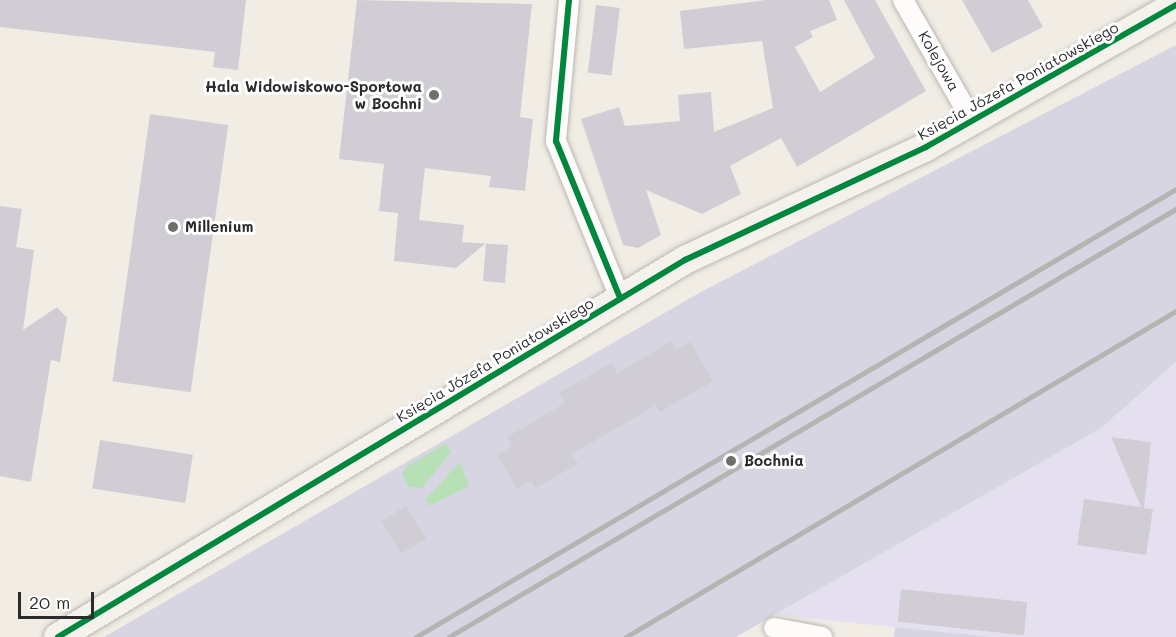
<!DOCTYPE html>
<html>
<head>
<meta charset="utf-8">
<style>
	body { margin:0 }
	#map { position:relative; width:1176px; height:637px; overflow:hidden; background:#f1ede5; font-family:Mali,sans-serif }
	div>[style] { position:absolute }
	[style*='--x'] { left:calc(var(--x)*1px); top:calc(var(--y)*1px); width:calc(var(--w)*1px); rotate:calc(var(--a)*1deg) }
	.built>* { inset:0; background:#e5e0ef }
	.industrial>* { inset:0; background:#d7d5e1 }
	.green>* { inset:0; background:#b8e0b7 }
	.building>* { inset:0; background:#d0cdd4; transform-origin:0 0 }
	.roads { filter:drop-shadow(0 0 2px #bab8b2) drop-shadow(0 0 2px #bab8b2) }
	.minor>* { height:20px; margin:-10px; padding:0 10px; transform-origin:10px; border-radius:10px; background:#fdfcfb }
	.secondary>* { height:28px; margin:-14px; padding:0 14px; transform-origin:14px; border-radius:14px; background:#f5f2ed }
	.rail>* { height:4.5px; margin:-2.25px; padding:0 2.25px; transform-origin:2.25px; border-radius:2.25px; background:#b5b4b3 }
	.cycleway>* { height:6px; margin:-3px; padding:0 3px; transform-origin:3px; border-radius:3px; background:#00873e }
	.dots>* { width:16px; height:16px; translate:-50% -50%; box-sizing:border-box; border:3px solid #fff; border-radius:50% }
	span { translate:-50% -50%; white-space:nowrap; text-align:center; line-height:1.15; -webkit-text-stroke:6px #fff; paint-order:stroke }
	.street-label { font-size:15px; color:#2b2b2b }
	.poi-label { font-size:15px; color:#2b2b2b; font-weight:700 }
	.right { translate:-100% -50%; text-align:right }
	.left { translate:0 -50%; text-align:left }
	.scale { position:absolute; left:18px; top:592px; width:76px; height:27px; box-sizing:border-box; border:3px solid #2b2b2b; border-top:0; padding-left:8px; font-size:18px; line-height:21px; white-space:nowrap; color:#2b2b2b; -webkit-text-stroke:4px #fff; paint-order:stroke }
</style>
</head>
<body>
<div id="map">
	<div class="built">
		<div style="clip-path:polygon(1176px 362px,1176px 637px,992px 637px,775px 615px,1101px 428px)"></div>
	</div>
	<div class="industrial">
		<div style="clip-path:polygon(1176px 45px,1176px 362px,1101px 428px,736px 637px,104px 637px,699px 293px)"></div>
		<div style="clip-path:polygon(895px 627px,992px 637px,894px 637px)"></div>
	</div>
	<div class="green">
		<div style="clip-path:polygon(446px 443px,451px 452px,422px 488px,408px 487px,402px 473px,406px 467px)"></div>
		<div style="clip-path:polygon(460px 462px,469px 486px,429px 506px,425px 500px)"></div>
	</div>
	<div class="building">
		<div style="clip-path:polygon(0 0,246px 0,238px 70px,213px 67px,215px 52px,0 27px)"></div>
		<div style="clip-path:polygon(357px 0,532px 4px,520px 117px,533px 119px,525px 191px,489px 187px,491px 176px,425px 168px,419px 220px,464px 225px,462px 242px,508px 245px,505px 283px,483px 281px,486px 243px,456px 268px,394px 261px,398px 213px,379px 211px,384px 164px,339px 159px)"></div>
		<div style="clip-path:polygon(765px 0,829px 0,837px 20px,810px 31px,813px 37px,795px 47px,820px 92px,875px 58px,844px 0,875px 0,926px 91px,797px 167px,781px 138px,730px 166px,741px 194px,702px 214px,646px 190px,661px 235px,638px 248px,623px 245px,581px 119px,619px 107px,625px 126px,680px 121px,678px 95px,711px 92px,714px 132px,773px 108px,762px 41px,684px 49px,680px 11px)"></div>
		<div style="clip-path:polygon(962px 0,1028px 0,1043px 27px,992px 53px)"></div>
		<div style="left:596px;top:5px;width:24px;height:68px;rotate:7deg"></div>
		<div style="left:150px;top:114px;width:79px;height:270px;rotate:8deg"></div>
		<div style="clip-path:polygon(0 206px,22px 209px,16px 247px,34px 250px,23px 330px,57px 307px,67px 318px,60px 362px,51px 360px,31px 482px,0 476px)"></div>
		<div style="clip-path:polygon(672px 341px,676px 350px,690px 342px,713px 381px,660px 412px,656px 405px,572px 454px,578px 464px,535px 488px,531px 481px,517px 489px,497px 455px,512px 446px,507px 437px,565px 403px,559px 393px,611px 363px,617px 373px)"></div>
		<div style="clip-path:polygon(1111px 437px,1151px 442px,1144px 508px,1153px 509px,1146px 555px,1077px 545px,1084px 499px,1141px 507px)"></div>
		<div style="left:100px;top:440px;width:94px;height:49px;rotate:9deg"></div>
		<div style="left:406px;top:506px;width:38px;height:29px;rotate:58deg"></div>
		<div style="left:901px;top:589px;width:127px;height:33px;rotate:6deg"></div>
	</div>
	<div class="roads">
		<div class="minor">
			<div style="--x:569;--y:0;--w:142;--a:95.3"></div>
			<div style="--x:556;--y:141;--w:170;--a:67.8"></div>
			<div style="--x:903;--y:0;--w:141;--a:60.2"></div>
			<div style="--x:774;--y:628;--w:49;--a:10.6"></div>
		</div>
		<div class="secondary">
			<div style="--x:58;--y:637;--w:732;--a:-31.02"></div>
			<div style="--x:685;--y:260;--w:266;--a:-25.1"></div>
			<div style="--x:926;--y:147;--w:288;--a:-29.6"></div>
		</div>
	</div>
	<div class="rail">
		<div style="--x:416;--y:637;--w:882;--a:-30.52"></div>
		<div style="--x:449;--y:637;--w:844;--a:-30.49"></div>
		<div style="--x:626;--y:637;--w:639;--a:-30.66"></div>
	</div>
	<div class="cycleway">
		<div style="--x:569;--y:0;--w:142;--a:95.3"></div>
		<div style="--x:556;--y:141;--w:170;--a:67.8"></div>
		<div style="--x:58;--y:637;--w:732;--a:-31.02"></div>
		<div style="--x:685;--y:260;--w:266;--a:-25.1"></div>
		<div style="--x:926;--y:147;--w:288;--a:-29.6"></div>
	</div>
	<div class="dots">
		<div style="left:434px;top:95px;background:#706f6c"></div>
		<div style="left:173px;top:227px;background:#706f6c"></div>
		<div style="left:731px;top:461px;background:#706f6c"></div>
	</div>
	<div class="street-label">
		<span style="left:939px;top:61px;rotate:60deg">Kolejowa</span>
		<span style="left:1018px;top:81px;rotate:-29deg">Księcia Józefa Poniatowskiego</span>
		<span style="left:495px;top:360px;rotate:-31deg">Księcia Józefa Poniatowskiego</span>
	</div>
	<div class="poi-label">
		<span class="right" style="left:422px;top:95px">Hala Widowiskowo-Sportowa<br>w Bochni</span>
		<span class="left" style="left:185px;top:227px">Millenium</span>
		<span class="left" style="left:744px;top:461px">Bochnia</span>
	</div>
	<div class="scale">20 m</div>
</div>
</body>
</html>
